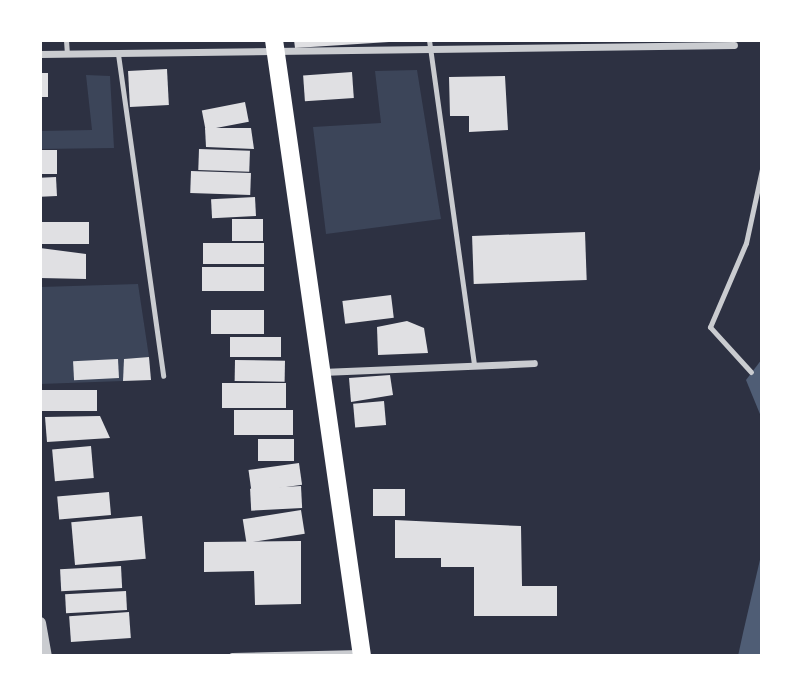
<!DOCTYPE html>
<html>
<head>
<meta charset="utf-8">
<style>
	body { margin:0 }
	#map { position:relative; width:802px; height:696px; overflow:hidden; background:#2d3142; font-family:Raleway,sans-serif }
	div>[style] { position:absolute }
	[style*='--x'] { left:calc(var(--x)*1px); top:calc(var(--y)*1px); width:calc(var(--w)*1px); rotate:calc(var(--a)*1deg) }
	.green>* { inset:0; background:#3c4559 }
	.water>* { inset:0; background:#4f5d75 }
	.building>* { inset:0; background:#e0e0e3; transform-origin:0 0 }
	.service>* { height:5px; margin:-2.5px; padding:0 2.5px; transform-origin:2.5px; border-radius:2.5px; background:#caccd0 }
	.minor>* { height:7px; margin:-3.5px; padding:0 3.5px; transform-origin:3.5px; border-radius:3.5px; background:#caccd0 }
	.tertiary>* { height:12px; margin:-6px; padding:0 6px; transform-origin:6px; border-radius:6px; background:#caccd0 }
	.primary>* { height:18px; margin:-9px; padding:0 9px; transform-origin:9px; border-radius:9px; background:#fff }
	span { translate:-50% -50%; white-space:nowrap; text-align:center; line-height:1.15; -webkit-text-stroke:7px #fff; paint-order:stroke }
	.frame { position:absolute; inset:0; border:42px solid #fff; pointer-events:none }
</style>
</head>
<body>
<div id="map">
	<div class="green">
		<div style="clip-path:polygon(417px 70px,441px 219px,326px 234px,313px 127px,381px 123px,375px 71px)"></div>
		<div style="clip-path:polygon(86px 75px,110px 76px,114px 148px,40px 149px,40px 131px,92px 130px)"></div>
		<div style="clip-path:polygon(138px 284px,149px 357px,125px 359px,123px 381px,40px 384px,40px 287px)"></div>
	</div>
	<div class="water">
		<div style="clip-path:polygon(762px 359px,762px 419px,746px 380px)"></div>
		<div style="clip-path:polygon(762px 551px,762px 656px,738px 656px,743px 633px)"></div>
	</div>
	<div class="building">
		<div style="clip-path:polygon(294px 40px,389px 40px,389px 42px,295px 48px)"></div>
		<div style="left:167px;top:69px;width:36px;height:39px;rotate:87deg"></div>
		<div style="left:352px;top:72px;width:26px;height:49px;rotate:86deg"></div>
		<div style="left:40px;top:73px;width:8px;height:24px"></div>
		<div style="clip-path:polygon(505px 76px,508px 130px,469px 132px,469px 116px,450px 116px,449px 77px)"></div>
		<div style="left:245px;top:102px;width:20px;height:44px;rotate:79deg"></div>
		<div style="clip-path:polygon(205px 128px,251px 128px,254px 149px,206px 147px)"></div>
		<div style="left:199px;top:149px;width:51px;height:21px;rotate:2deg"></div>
		<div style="left:57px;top:150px;width:24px;height:17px;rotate:90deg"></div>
		<div style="left:191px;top:171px;width:60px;height:22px;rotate:2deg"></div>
		<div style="left:56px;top:177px;width:19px;height:16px;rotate:87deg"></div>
		<div style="left:255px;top:197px;width:19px;height:44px;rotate:87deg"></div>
		<div style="left:263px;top:219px;width:22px;height:31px;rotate:90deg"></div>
		<div style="left:40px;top:222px;width:49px;height:22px"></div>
		<div style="left:585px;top:232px;width:48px;height:113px;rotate:88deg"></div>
		<div style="left:203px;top:243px;width:61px;height:21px"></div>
		<div style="clip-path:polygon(40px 248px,86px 254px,86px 279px,40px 278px)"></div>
		<div style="left:202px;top:267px;width:62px;height:24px"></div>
		<div style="left:391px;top:295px;width:23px;height:49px;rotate:83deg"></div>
		<div style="left:211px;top:310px;width:53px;height:24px"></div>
		<div style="clip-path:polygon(407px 321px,424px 328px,428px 353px,378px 355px,377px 327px)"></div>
		<div style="left:230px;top:337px;width:51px;height:20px"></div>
		<div style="clip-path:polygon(149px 357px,151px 380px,123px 381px,124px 359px)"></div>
		<div style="left:118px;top:359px;width:19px;height:45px;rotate:87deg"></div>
		<div style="left:235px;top:360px;width:50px;height:21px;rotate:1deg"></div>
		<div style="clip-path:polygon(390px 375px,393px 395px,351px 402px,349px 378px)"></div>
		<div style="left:222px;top:383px;width:64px;height:25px"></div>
		<div style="left:97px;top:390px;width:21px;height:57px;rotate:90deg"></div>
		<div style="left:384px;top:401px;width:24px;height:31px;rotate:85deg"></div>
		<div style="left:293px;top:410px;width:25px;height:59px;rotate:90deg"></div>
		<div style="clip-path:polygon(100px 416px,110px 438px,47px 442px,45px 417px)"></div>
		<div style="left:258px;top:439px;width:36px;height:22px"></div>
		<div style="left:91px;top:446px;width:32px;height:39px;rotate:85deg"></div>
		<div style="left:299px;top:463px;width:22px;height:51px;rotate:82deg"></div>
		<div style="left:301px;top:486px;width:22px;height:51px;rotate:87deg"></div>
		<div style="left:373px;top:489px;width:32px;height:27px"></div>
		<div style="left:109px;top:492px;width:23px;height:52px;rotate:85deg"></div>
		<div style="left:301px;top:510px;width:24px;height:59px;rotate:81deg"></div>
		<div style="left:142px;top:516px;width:43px;height:71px;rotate:85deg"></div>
		<div style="clip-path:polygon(395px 520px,521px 526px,522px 586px,557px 586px,557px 616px,474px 616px,474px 567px,441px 567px,441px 558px,395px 558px)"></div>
		<div style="clip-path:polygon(301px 541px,301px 604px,255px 605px,254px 571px,204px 572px,204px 542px)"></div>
		<div style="left:121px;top:566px;width:22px;height:61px;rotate:87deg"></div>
		<div style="left:126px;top:591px;width:19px;height:61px;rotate:87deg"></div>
		<div style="left:129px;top:612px;width:26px;height:60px;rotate:86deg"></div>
	</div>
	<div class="service">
		<div style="--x:66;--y:40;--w:14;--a:86"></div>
		<div style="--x:429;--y:40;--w:327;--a:82.1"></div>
		<div style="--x:118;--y:54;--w:325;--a:82"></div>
		<div style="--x:751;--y:372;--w:61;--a:-132.3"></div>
		<div style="--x:710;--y:327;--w:91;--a:-66.8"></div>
		<div style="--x:746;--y:243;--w:76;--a:-77.8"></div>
	</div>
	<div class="minor">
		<div style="--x:40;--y:54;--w:694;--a:-0.74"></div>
		<div style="--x:322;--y:372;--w:212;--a:-2.4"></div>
		<div style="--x:232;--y:656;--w:128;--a:-1.3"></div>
	</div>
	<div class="tertiary">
		<div style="--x:40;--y:623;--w:34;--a:80"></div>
	</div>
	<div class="primary">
		<div style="--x:274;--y:40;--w:622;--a:81.87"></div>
	</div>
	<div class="frame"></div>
</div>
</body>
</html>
